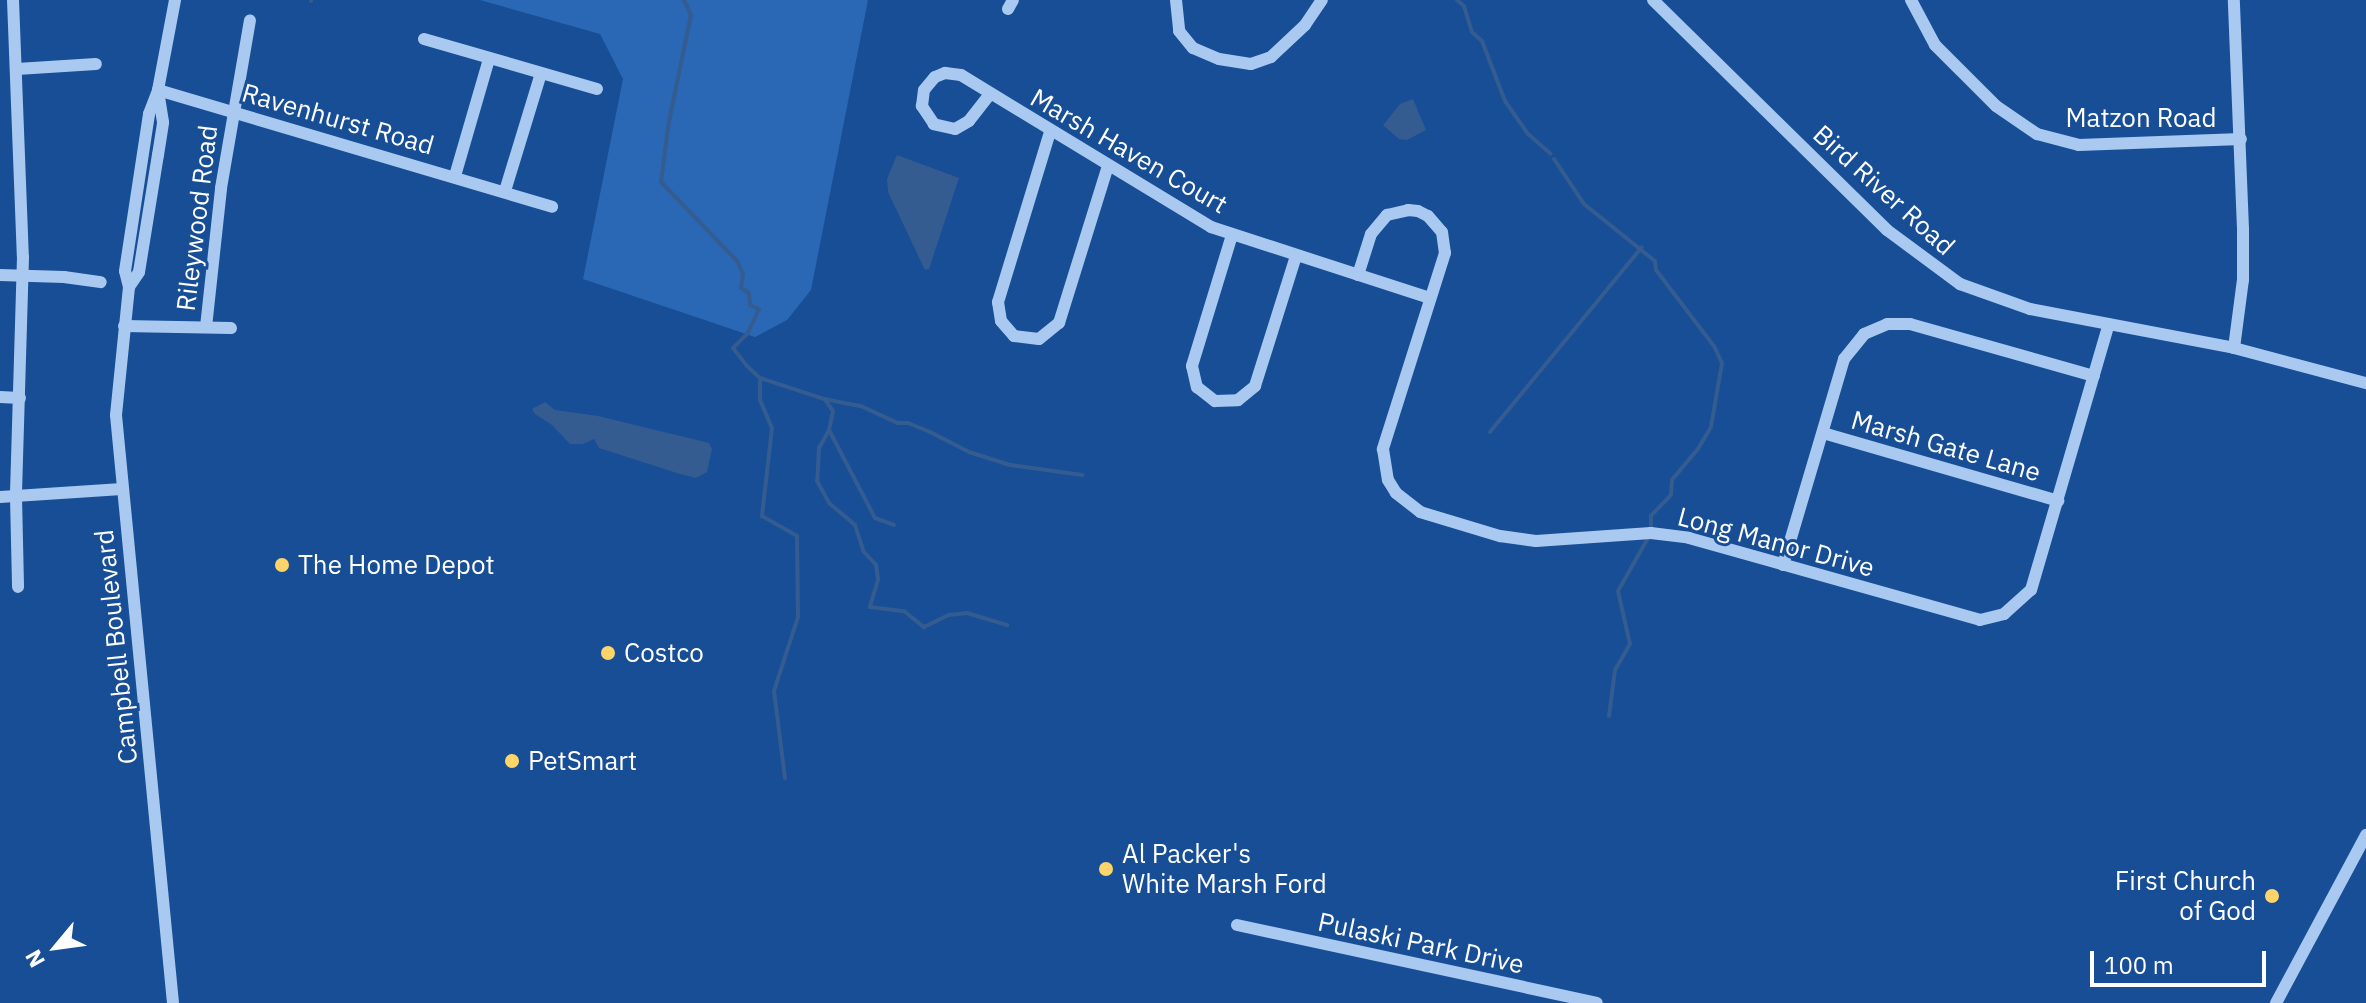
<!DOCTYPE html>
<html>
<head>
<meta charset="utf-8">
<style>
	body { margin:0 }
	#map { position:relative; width:2366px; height:1003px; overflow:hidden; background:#174e96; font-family:"IBM Plex Sans",sans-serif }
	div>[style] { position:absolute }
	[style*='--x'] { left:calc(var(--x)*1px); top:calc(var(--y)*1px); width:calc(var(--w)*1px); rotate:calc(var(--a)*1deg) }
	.green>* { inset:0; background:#2a68b5 }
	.water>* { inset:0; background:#345c90 }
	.stream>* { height:4px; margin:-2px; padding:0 2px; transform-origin:2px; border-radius:2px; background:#345c90 }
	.minor>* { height:12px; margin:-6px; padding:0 6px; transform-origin:6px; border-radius:6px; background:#a9c9f1 }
	.dots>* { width:22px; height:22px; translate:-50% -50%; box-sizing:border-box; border:4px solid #174e96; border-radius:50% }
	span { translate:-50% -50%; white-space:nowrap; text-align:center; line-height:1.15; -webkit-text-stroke:6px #174e96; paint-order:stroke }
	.street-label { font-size:26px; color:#fff }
	.poi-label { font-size:26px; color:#fff }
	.left { translate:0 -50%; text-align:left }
	.right { translate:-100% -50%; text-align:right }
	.north { position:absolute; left:16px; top:907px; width:80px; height:80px; -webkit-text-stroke:6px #174e96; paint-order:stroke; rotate:241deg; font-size:22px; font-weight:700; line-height:32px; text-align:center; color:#fff }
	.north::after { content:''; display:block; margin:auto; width:28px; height:36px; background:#fff; clip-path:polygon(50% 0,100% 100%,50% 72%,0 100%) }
	.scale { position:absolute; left:2090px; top:951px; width:176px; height:36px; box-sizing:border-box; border:4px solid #fff; border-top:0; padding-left:10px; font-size:24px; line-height:28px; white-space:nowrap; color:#fff; -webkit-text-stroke:6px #174e96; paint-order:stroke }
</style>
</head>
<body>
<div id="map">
	<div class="green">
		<div style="clip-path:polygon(480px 0,868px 0,811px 290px,787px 320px,755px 337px,583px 279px,623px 79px,600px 34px)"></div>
	</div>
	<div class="water">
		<div style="clip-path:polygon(1413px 99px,1426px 130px,1407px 140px,1399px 139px,1383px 125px,1400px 104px)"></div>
		<div style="clip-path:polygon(897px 155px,959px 178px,929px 269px,925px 270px,888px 192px,887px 179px)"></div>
		<div style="clip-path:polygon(545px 402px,555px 410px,598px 416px,709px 443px,712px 449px,707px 472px,696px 478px,680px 474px,599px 448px,594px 439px,583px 444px,570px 444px,552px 425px,535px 414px,532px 409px)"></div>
	</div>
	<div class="stream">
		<div style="--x:684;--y:0;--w:17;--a:65"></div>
		<div style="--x:691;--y:15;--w:108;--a:101.7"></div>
		<div style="--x:669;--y:121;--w:62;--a:97.5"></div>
		<div style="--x:661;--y:182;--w:110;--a:46.1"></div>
		<div style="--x:737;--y:261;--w:14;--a:65"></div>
		<div style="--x:743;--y:274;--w:14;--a:98"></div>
		<div style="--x:741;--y:288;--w:9;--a:32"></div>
		<div style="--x:749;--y:293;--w:12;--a:85"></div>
		<div style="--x:750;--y:305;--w:10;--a:24"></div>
		<div style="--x:759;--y:309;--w:26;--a:115"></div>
		<div style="--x:748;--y:333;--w:21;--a:135"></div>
		<div style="--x:733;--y:348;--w:23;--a:52"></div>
		<div style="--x:747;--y:366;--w:18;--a:43"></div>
		<div style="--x:760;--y:378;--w:67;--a:18.2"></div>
		<div style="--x:824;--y:399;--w:38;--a:11"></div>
		<div style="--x:861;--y:406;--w:40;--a:25"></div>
		<div style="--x:897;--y:423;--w:11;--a:0"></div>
		<div style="--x:908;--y:423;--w:24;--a:22"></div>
		<div style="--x:930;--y:432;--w:44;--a:27.1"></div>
		<div style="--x:969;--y:452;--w:43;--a:17.6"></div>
		<div style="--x:1010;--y:465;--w:73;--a:7.9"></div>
		<div style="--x:1457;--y:0;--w:9;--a:41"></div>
		<div style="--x:1464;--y:6;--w:27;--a:73"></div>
		<div style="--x:1472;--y:32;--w:13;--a:42"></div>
		<div style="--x:1482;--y:41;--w:64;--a:69"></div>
		<div style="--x:1505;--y:101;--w:40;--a:55.1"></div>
		<div style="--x:1528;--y:134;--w:30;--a:41"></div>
		<div style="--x:311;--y:1;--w:1;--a:-90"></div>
		<div style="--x:1554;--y:159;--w:54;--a:56.3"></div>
		<div style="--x:1584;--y:204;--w:91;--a:38.8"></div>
		<div style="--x:1655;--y:261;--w:9;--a:84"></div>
		<div style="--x:1656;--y:270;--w:96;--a:52.7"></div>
		<div style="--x:1714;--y:346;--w:19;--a:65"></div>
		<div style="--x:1722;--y:363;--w:65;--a:99.8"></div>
		<div style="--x:1711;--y:427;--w:27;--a:121"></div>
		<div style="--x:1697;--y:450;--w:39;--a:130"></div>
		<div style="--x:1672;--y:480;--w:15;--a:94"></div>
		<div style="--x:1671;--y:495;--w:29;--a:134"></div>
		<div style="--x:1651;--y:516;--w:14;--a:90"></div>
		<div style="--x:760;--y:378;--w:22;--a:90"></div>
		<div style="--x:760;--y:400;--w:30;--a:67"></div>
		<div style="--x:772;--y:428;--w:89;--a:96.5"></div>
		<div style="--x:762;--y:516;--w:40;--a:29.7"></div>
		<div style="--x:797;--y:536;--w:81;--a:89.3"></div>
		<div style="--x:798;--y:617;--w:78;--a:108"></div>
		<div style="--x:774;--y:691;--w:88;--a:82.8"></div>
		<div style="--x:826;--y:401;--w:12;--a:55"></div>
		<div style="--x:833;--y:411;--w:19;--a:102"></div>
		<div style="--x:829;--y:430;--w:21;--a:119"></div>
		<div style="--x:819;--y:448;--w:33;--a:93"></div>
		<div style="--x:817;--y:481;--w:25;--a:61"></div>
		<div style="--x:829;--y:503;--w:34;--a:40"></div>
		<div style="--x:855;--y:525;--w:28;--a:72"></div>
		<div style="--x:864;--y:552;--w:18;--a:47"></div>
		<div style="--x:876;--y:565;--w:15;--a:82"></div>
		<div style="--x:878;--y:580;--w:28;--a:107"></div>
		<div style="--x:870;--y:607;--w:34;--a:7"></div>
		<div style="--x:904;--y:611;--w:26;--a:39"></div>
		<div style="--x:924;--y:627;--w:28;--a:-26"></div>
		<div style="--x:949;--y:615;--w:18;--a:-6"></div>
		<div style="--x:967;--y:613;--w:42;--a:16.7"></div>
		<div style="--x:829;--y:430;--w:99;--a:62.4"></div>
		<div style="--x:875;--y:518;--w:20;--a:20"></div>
		<div style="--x:1490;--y:432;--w:239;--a:-50.6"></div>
		<div style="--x:1609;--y:716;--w:46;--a:-82.6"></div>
		<div style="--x:1615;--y:670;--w:30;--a:-60"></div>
		<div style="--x:1630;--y:644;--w:54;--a:-102.8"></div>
		<div style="--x:1618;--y:591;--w:61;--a:-60.5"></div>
	</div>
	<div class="minor">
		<div style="--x:13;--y:0;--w:257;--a:87.8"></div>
		<div style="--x:23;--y:257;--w:240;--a:91.7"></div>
		<div style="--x:16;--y:497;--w:90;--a:88.7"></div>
		<div style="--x:1176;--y:0;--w:31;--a:84"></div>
		<div style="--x:1179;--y:31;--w:22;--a:51"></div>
		<div style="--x:1193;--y:48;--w:28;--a:23"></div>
		<div style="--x:1219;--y:59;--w:32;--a:9"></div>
		<div style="--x:1251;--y:64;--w:21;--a:-19"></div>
		<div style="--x:1271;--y:57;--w:47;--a:-43.3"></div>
		<div style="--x:1305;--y:25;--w:30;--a:-56"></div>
		<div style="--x:1653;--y:0;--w:328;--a:44.5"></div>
		<div style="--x:1887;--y:230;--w:91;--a:36.5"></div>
		<div style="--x:1960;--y:284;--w:74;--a:19.7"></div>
		<div style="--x:2030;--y:309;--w:208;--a:10.8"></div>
		<div style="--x:2234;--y:348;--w:137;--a:14.9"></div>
		<div style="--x:1911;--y:0;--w:51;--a:61.9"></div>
		<div style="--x:1935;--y:45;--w:86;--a:45"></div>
		<div style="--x:1996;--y:106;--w:50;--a:34.3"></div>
		<div style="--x:2037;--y:134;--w:43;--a:14.7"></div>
		<div style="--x:2079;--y:145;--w:162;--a:-2.1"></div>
		<div style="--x:1008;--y:9;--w:10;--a:-61"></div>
		<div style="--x:424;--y:39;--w:180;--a:16.1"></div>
		<div style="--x:17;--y:69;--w:79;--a:-3.6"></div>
		<div style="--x:158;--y:90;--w:411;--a:16.5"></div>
		<div style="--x:990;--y:94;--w:34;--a:128"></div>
		<div style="--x:969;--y:121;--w:16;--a:150"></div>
		<div style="--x:955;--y:129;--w:22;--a:-167"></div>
		<div style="--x:934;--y:124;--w:22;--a:-124"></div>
		<div style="--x:922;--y:106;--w:16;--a:-83"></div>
		<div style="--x:924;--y:90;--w:17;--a:-50"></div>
		<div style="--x:935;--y:77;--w:11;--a:-22"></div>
		<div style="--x:945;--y:73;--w:16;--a:7"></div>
		<div style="--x:961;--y:75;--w:293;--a:31.3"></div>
		<div style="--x:1211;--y:227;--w:230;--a:18"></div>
		<div style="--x:1050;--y:132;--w:178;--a:107"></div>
		<div style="--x:998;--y:302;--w:19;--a:81"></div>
		<div style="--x:1001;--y:321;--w:20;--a:49"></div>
		<div style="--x:1014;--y:336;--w:25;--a:7"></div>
		<div style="--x:1039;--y:339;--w:26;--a:-39"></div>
		<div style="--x:1059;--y:323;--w:164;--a:-72.7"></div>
		<div style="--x:455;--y:176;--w:122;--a:-73.8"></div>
		<div style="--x:505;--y:191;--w:123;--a:-73"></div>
		<div style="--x:1232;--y:235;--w:137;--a:107"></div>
		<div style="--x:1192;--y:366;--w:22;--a:77"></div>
		<div style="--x:1197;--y:387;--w:23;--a:38"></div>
		<div style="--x:1215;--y:401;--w:23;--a:-2"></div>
		<div style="--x:1238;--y:400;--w:22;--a:-39"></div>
		<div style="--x:1255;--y:386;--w:136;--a:-72.5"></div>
		<div style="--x:0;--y:275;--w:64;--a:1.8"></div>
		<div style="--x:64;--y:277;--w:37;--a:8"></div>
		<div style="--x:1358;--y:275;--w:43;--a:-72.4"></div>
		<div style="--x:1371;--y:234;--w:25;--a:-50"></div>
		<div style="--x:1387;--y:215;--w:22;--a:-13"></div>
		<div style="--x:1408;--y:210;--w:10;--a:6"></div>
		<div style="--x:1418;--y:211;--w:11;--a:27"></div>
		<div style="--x:1428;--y:216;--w:21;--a:49"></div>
		<div style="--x:1442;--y:232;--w:21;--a:82"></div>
		<div style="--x:1445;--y:253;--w:206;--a:107.6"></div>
		<div style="--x:1383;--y:449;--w:31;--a:81"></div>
		<div style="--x:1388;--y:480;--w:15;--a:58"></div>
		<div style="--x:1396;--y:493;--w:31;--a:38"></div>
		<div style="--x:1420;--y:512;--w:84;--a:16.7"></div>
		<div style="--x:1500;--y:536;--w:36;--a:8"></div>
		<div style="--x:1536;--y:541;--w:115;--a:-4"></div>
		<div style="--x:1651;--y:533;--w:38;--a:7"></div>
		<div style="--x:1689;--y:538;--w:302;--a:15.7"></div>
		<div style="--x:1980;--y:620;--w:25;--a:-14"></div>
		<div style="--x:2004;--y:614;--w:36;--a:-42"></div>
		<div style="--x:2031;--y:590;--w:277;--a:-73.7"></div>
		<div style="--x:129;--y:287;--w:18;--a:-56"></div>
		<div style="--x:139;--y:272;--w:119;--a:-80.8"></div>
		<div style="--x:158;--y:155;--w:33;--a:-81"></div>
		<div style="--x:163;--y:122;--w:31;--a:-99"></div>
		<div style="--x:124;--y:326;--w:107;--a:1.1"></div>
		<div style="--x:206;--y:327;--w:140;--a:-83.8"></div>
		<div style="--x:221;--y:188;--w:170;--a:-80.2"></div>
		<div style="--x:2234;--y:348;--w:69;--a:-82.5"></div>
		<div style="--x:2243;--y:280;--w:51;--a:-90"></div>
		<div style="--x:2243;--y:229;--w:229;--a:-92.3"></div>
		<div style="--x:0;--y:397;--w:20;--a:3"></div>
		<div style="--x:1823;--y:433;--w:245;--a:16.1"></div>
		<div style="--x:0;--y:497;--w:122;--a:-3.8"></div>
		<div style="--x:1783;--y:565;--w:215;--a:-73.5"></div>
		<div style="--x:1844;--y:359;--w:32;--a:-51"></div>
		<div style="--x:1864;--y:334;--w:25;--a:-23"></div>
		<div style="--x:1887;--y:324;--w:23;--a:0"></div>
		<div style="--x:1910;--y:324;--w:191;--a:15.8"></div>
		<div style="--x:1237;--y:925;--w:368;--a:12.2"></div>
		<div style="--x:173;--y:1003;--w:591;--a:-95.54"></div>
		<div style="--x:116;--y:415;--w:129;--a:-84.2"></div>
		<div style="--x:129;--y:287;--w:16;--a:-104"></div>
		<div style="--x:125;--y:271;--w:159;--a:-81.3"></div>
		<div style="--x:149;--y:114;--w:26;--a:-69"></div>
		<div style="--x:158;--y:90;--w:92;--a:-79.3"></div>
		<div style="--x:2276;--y:1003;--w:191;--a:-61.8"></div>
	</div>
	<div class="dots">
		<div style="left:282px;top:565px;background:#ffd469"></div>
		<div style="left:608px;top:653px;background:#ffd469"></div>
		<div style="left:512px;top:761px;background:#ffd469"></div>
		<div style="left:1106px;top:869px;background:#ffd469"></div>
		<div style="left:2272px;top:896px;background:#ffd469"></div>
	</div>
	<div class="street-label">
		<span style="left:2141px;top:118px">Matzon Road</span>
		<span style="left:338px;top:119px;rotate:16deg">Ravenhurst Road</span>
		<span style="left:1129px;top:151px;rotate:30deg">Marsh Haven Court</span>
		<span style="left:1884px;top:190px;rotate:42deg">Bird River Road</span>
		<span style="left:197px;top:218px;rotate:-83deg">Rileywood Road</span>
		<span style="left:1946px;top:446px;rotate:16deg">Marsh Gate Lane</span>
		<span style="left:1776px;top:542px;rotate:15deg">Long Manor Drive</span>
		<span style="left:116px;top:647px;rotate:-96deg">Campbell Boulevard</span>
		<span style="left:1421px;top:943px;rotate:12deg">Pulaski Park Drive</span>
	</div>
	<div class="poi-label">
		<span class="left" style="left:298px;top:565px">The Home Depot</span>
		<span class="left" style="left:624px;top:653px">Costco</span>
		<span class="left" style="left:528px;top:761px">PetSmart</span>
		<span class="left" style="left:1122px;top:869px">Al Packer's<br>White Marsh Ford</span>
		<span class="right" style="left:2256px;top:896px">First Church<br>of God</span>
	</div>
	<div class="north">N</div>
	<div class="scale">100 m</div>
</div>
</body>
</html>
